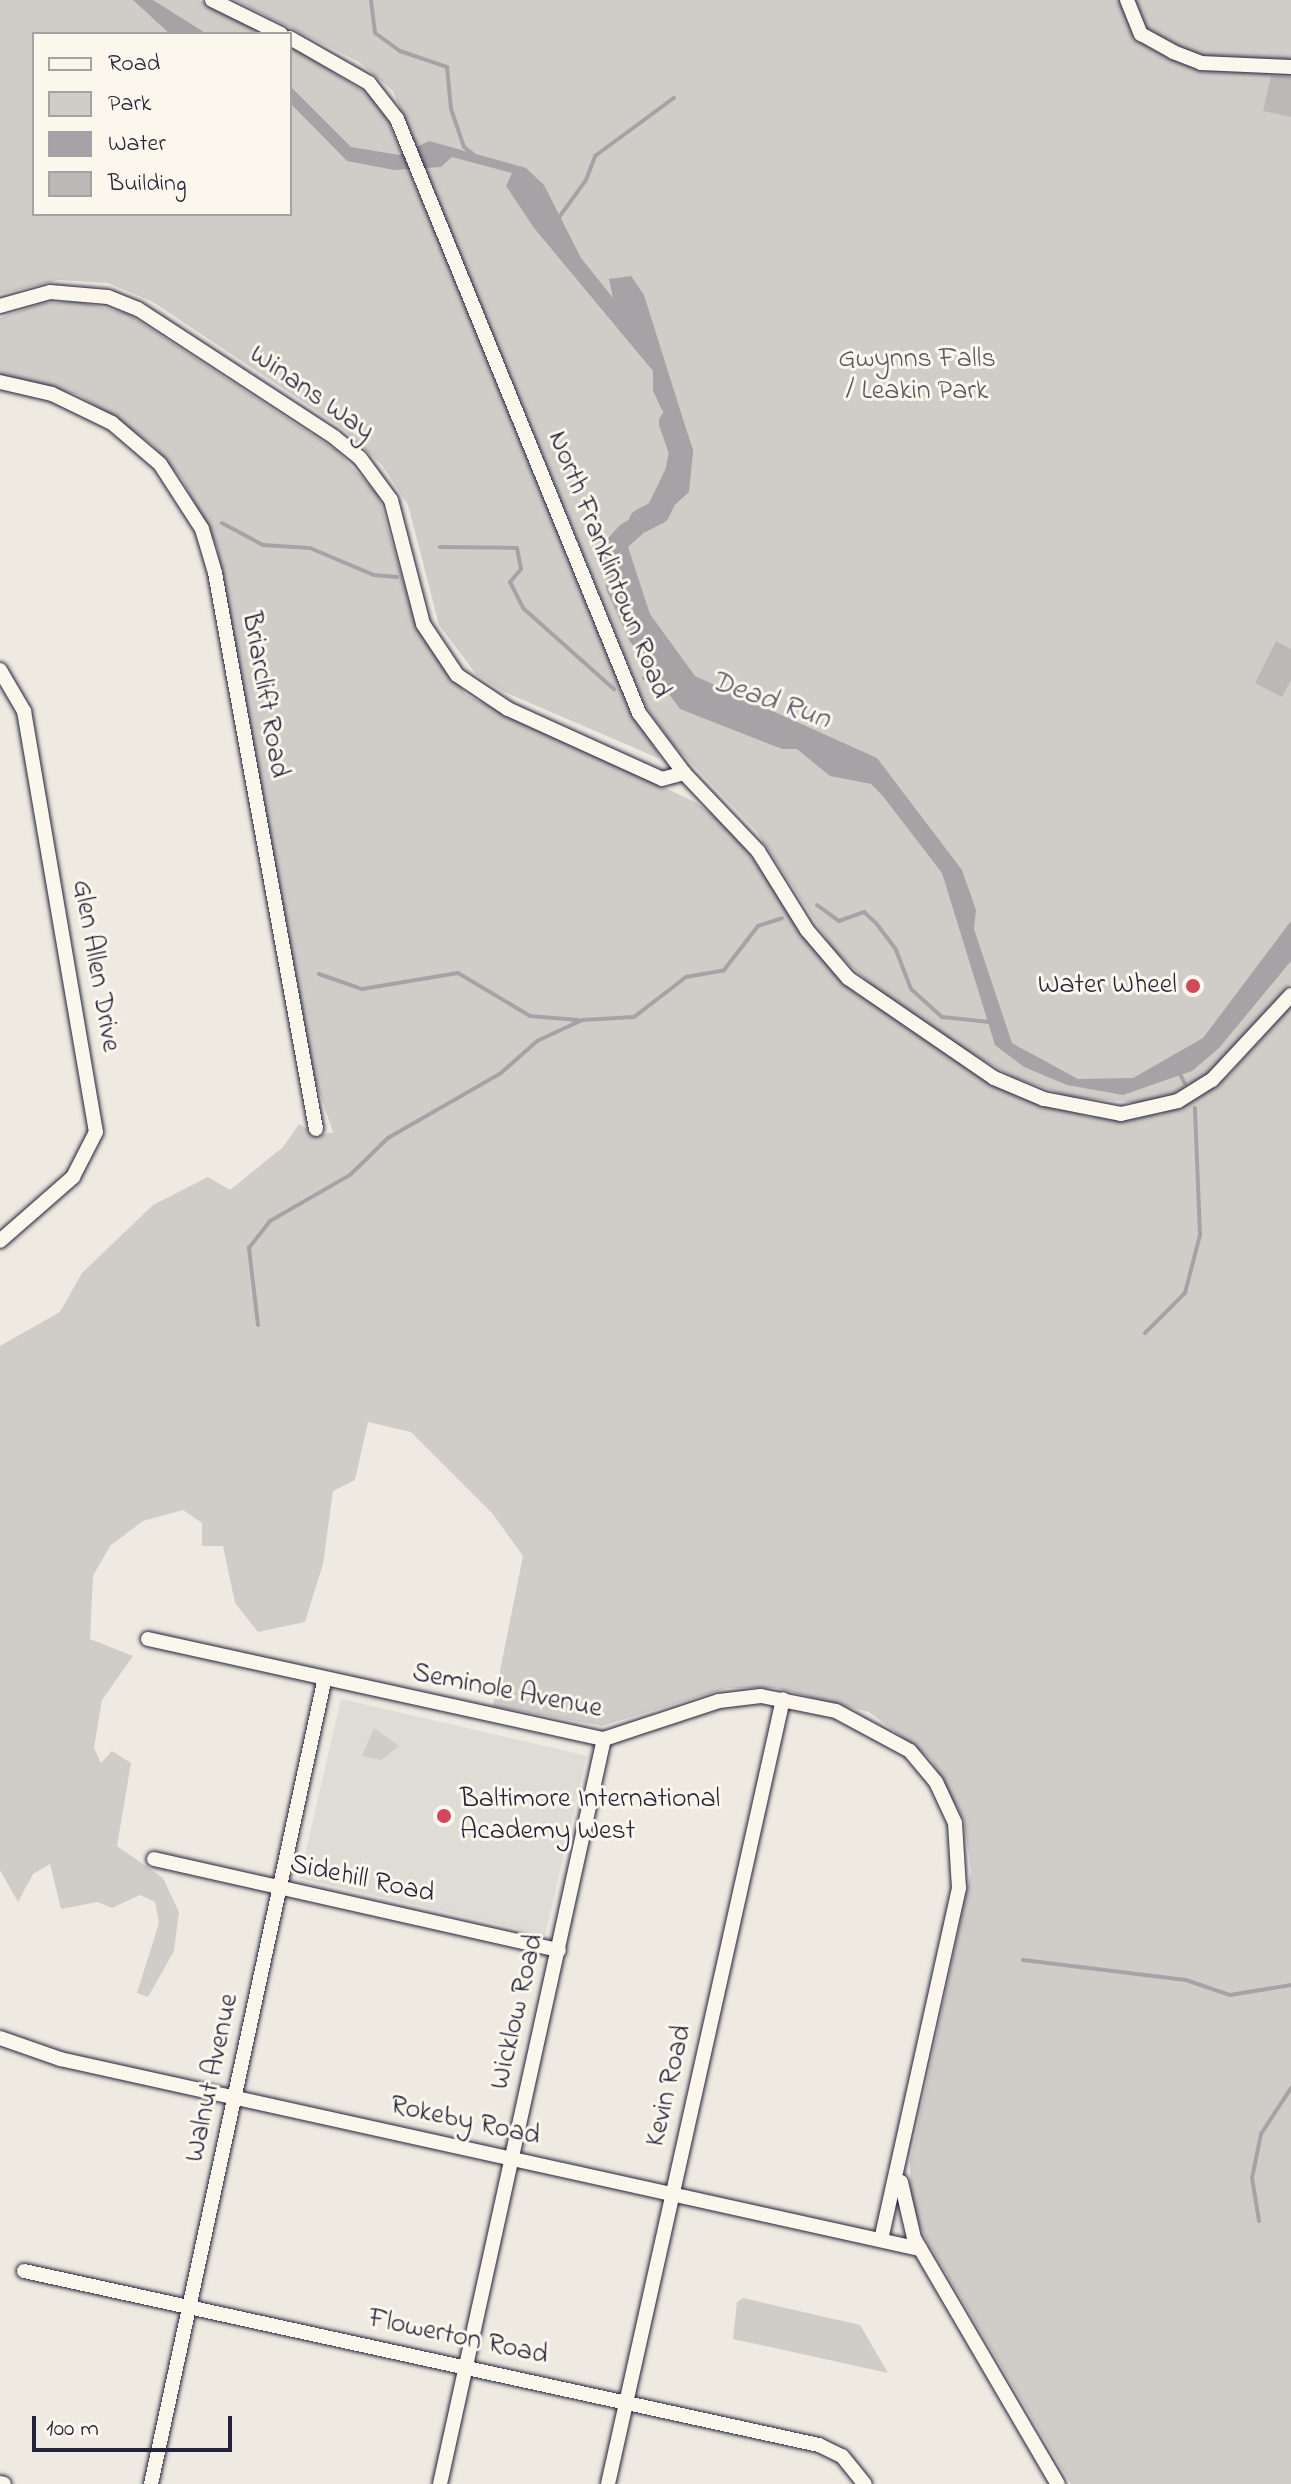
<!DOCTYPE html>
<html>
<head>
<meta charset="utf-8">
<style>
	body { margin:0 }
	#map { position:relative; width:1291px; height:2484px; overflow:hidden; background:#eeeae2; font-family:"Indie Flower",sans-serif }
	div>[style] { position:absolute }
	[style*='--x'] { left:calc(var(--x)*1px); top:calc(var(--y)*1px); width:calc(var(--w)*1px); rotate:calc(var(--a)*1deg) }
	.built>* { inset:0; background:#dfdbd5; transform-origin:0 0 }
	.green>* { inset:0; background:#d0cdc9 }
	.water>* { inset:0; background:#a6a3a7 }
	.stream>* { height:4px; margin:-2px; padding:0 2px; transform-origin:2px; border-radius:2px; background:#a6a3a7 }
	.river>* { height:24px; margin:-12px; padding:0 12px; transform-origin:12px; border-radius:12px; background:#a6a3a7 }
	.building>* { inset:0; background:#bcb8b8 }
	.roads { filter:drop-shadow(0 0 2px #22223b) drop-shadow(0 0 2px #22223b) }
	.minor>* { height:14px; margin:-7px; padding:0 7px; transform-origin:7px; border-radius:7px; background:#fbf7ec }
	.dots>* { width:22px; height:22px; translate:-50% -50%; box-sizing:border-box; border:4px solid #fbf7ec; border-radius:50% }
	span { translate:-50% -50%; white-space:nowrap; text-align:center; line-height:1.15; -webkit-text-stroke:6px #fbf7ec; paint-order:stroke }
	.park-label { font-size:28px; color:#565566 }
	.street-label { font-size:28px; color:#22223b }
	.poi-label { font-size:28px; color:#22223b }
	.right { translate:-100% -50%; text-align:right }
	.left { translate:0 -50%; text-align:left }
	.water-label { font-size:30px; color:#575666; font-style:italic }
	.legend { position:absolute; left:32px; top:32px; width:260px; height:184px; box-sizing:border-box; background:#fbf7ec; border:2px solid #a4a2a5; margin:0; padding:10px 14px; list-style:none; font-size:24px; color:#22223b }
	.legend li { display:flex; align-items:center; gap:16px; height:40px }
	.legend b { width:40px; border:2px solid #a4a2a5 }
	.scale { position:absolute; left:32px; top:2416px; width:200px; height:36px; box-sizing:border-box; border:4px solid #22223b; border-top:0; padding-left:10px; font-size:24px; line-height:28px; white-space:nowrap; color:#22223b; -webkit-text-stroke:6px #fbf7ec; paint-order:stroke }
</style>
</head>
<body>
<div id="map">
	<div class="built">
		<div style="left:341px;top:1699px;width:252px;height:184px;rotate:13deg"></div>
	</div>
	<div class="green">
		<div style="clip-path:polygon(0 0,199px 0,268px 34px,34px 34px,34px 214px,290px 214px,290px 45px,380px 102px,660px 759px,502px 691px,476px 674px,439px 625px,408px 505px,382px 465px,342px 428px,153px 302px,108px 283px,58px 280px,0 294px)"></div>
		<div style="clip-path:polygon(235px 0,1291px 0,1291px 983px,1211px 1073px,1173px 1094px,1141px 1103px,1071px 1097px,1015px 1078px,962px 1048px,880px 993px,834px 950px,757px 832px,670px 741px,644px 703px,393px 91px,359px 62px)"></div>
		<div style="clip-path:polygon(43px 303px,78px 302px,126px 313px,337px 451px,378px 495px,417px 629px,466px 695px,695px 802px,732px 829px,826px 963px,857px 994px,1010px 1091px,1089px 1117px,1161px 1114px,1227px 1077px,1291px 1006px,1291px 2484px,1071px 2484px,925px 2237px,911px 2204px,910px 2162px,971px 1872px,964px 1820px,931px 1759px,869px 1712px,776px 1688px,727px 1688px,602px 1726px,493px 1706px,523px 1556px,492px 1513px,411px 1432px,368px 1422px,355px 1480px,333px 1491px,323px 1564px,305px 1622px,258px 1632px,235px 1603px,223px 1546px,202px 1546px,202px 1523px,183px 1510px,143px 1521px,110px 1546px,93px 1576px,90px 1639px,133px 1656px,102px 1700px,94px 1748px,101px 1763px,112px 1751px,131px 1763px,117px 1846px,163px 1878px,179px 1912px,174px 1951px,148px 1997px,137px 1993px,159px 1923px,155px 1902px,140px 1895px,112px 1908px,98px 1902px,61px 1909px,50px 1864px,33px 1874px,18px 1902px,0 1870px,0 1346px,60px 1312px,82px 1273px,153px 1205px,208px 1177px,230px 1190px,283px 1147px,299px 1124px,317px 1136px,333px 1132px,315px 1080px,217px 547px,182px 479px,153px 445px,79px 395px,0 375px,0 318px)"></div>
		<div style="clip-path:polygon(374px 1728px,399px 1746px,381px 1760px,362px 1756px)"></div>
		<div style="clip-path:polygon(743px 2298px,860px 2325px,888px 2373px,733px 2339px,737px 2302px)"></div>
	</div>
	<div class="water">
		<div style="clip-path:polygon(133px 0,153px 0,207px 34px,170px 34px)"></div>
		<div style="clip-path:polygon(290px 86px,351px 147px,399px 155px,429px 141px,526px 168px,544px 185px,581px 258px,613px 298px,609px 279px,631px 276px,644px 295px,693px 451px,689px 492px,628px 547px,650px 614px,695px 676px,877px 758px,962px 870px,976px 910px,974px 929px,1012px 1043px,1078px 1079px,1133px 1078px,1203px 1038px,1291px 921px,1291px 961px,1219px 1048px,1192px 1071px,1123px 1095px,1067px 1085px,1024px 1067px,995px 1045px,942px 873px,882px 795px,871px 784px,830px 776px,797px 749px,782px 749px,680px 709px,629px 640px,606px 589px,603px 544px,620px 525px,670px 495px,680px 477px,677px 441px,653px 391px,653px 371px,534px 228px,506px 186px,512px 173px,452px 157px,441px 167px,394px 170px,347px 161px,290px 103px)"></div>
	</div>
	<div class="stream">
		<div style="--x:371;--y:0;--w:33;--a:83"></div>
		<div style="--x:375;--y:33;--w:31;--a:36"></div>
		<div style="--x:400;--y:51;--w:50;--a:18.8"></div>
		<div style="--x:447;--y:67;--w:42;--a:84.6"></div>
		<div style="--x:451;--y:109;--w:40;--a:71.1"></div>
		<div style="--x:464;--y:147;--w:11;--a:38"></div>
		<div style="--x:557;--y:220;--w:49;--a:-54.1"></div>
		<div style="--x:586;--y:180;--w:26;--a:-69"></div>
		<div style="--x:595;--y:156;--w:98;--a:-36.3"></div>
		<div style="--x:222;--y:523;--w:47;--a:28.2"></div>
		<div style="--x:263;--y:545;--w:47;--a:3.7"></div>
		<div style="--x:310;--y:548;--w:69;--a:22.9"></div>
		<div style="--x:374;--y:575;--w:23;--a:5"></div>
		<div style="--x:440;--y:547;--w:77;--a:0.7"></div>
		<div style="--x:517;--y:548;--w:21;--a:79"></div>
		<div style="--x:521;--y:569;--w:17;--a:130"></div>
		<div style="--x:510;--y:582;--w:29;--a:63"></div>
		<div style="--x:523;--y:608;--w:122;--a:41.7"></div>
		<div style="--x:644;--y:678;--w:13;--a:-32"></div>
		<div style="--x:817;--y:905;--w:27;--a:36"></div>
		<div style="--x:839;--y:921;--w:27;--a:-20"></div>
		<div style="--x:864;--y:912;--w:16;--a:43"></div>
		<div style="--x:876;--y:923;--w:34;--a:53"></div>
		<div style="--x:896;--y:950;--w:42;--a:69"></div>
		<div style="--x:911;--y:989;--w:42;--a:42.1"></div>
		<div style="--x:942;--y:1017;--w:48;--a:5.9"></div>
		<div style="--x:319;--y:974;--w:46;--a:19.2"></div>
		<div style="--x:362;--y:989;--w:97;--a:-9.5"></div>
		<div style="--x:458;--y:973;--w:84;--a:30.8"></div>
		<div style="--x:530;--y:1016;--w:48;--a:4.8"></div>
		<div style="--x:1179;--y:1072;--w:13;--a:63"></div>
		<div style="--x:258;--y:1325;--w:78;--a:-96.7"></div>
		<div style="--x:249;--y:1248;--w:34;--a:-52"></div>
		<div style="--x:270;--y:1221;--w:92;--a:-29.9"></div>
		<div style="--x:350;--y:1175;--w:53;--a:-44.2"></div>
		<div style="--x:388;--y:1138;--w:130;--a:-29.9"></div>
		<div style="--x:501;--y:1073;--w:48;--a:-41.6"></div>
		<div style="--x:537;--y:1041;--w:50;--a:-25"></div>
		<div style="--x:582;--y:1020;--w:52;--a:-3.3"></div>
		<div style="--x:634;--y:1017;--w:66;--a:-37.6"></div>
		<div style="--x:686;--y:977;--w:39;--a:-10"></div>
		<div style="--x:724;--y:970;--w:56;--a:-52.3"></div>
		<div style="--x:758;--y:926;--w:25;--a:-18"></div>
		<div style="--x:1145;--y:1333;--w:57;--a:-45"></div>
		<div style="--x:1185;--y:1293;--w:60;--a:-75.5"></div>
		<div style="--x:1200;--y:1235;--w:127;--a:-92.3"></div>
		<div style="--x:1023;--y:1960;--w:164;--a:7"></div>
		<div style="--x:1186;--y:1980;--w:46;--a:18.8"></div>
		<div style="--x:1230;--y:1995;--w:62;--a:-9.3"></div>
		<div style="--x:1259;--y:2221;--w:44;--a:-99.2"></div>
		<div style="--x:1252;--y:2178;--w:45;--a:-78.4"></div>
		<div style="--x:1261;--y:2134;--w:55;--a:-56.9"></div>
	</div>
	<div class="river">
		<div style="--x:641;--y:521;--w:19;--a:-28"></div>
		<div style="--x:658;--y:512;--w:43;--a:-64"></div>
		<div style="--x:677;--y:473;--w:21;--a:-79"></div>
		<div style="--x:681;--y:452;--w:31;--a:-109"></div>
	</div>
	<div class="building">
		<div style="clip-path:polygon(1271px 76px,1291px 77px,1291px 117px,1263px 111px)"></div>
		<div style="clip-path:polygon(1276px 641px,1291px 649px,1291px 680px,1282px 697px,1255px 683px)"></div>
	</div>
	<div class="roads">
		<div class="minor">
			<div style="--x:212;--y:0;--w:77;--a:26.2"></div>
			<div style="--x:1127;--y:0;--w:37;--a:68"></div>
			<div style="--x:1141;--y:34;--w:37;--a:29"></div>
			<div style="--x:1173;--y:52;--w:30;--a:21"></div>
			<div style="--x:1201;--y:63;--w:90;--a:2.5"></div>
			<div style="--x:290;--y:38;--w:91;--a:29.7"></div>
			<div style="--x:369;--y:83;--w:46;--a:52.1"></div>
			<div style="--x:397;--y:119;--w:641;--a:67.83"></div>
			<div style="--x:639;--y:713;--w:75;--a:53.1"></div>
			<div style="--x:684;--y:773;--w:108;--a:46.5"></div>
			<div style="--x:758;--y:851;--w:93;--a:58.2"></div>
			<div style="--x:807;--y:930;--w:63;--a:49.5"></div>
			<div style="--x:848;--y:978;--w:177;--a:34.4"></div>
			<div style="--x:994;--y:1078;--w:54;--a:22.8"></div>
			<div style="--x:1044;--y:1099;--w:78;--a:11"></div>
			<div style="--x:1121;--y:1114;--w:58;--a:-12.8"></div>
			<div style="--x:1178;--y:1101;--w:40;--a:-32"></div>
			<div style="--x:1212;--y:1080;--w:116;--a:-47.1"></div>
			<div style="--x:0;--y:306;--w:52;--a:-15.6"></div>
			<div style="--x:50;--y:292;--w:58;--a:4.9"></div>
			<div style="--x:108;--y:297;--w:32;--a:22"></div>
			<div style="--x:138;--y:309;--w:234;--a:33.1"></div>
			<div style="--x:334;--y:437;--w:33;--a:39"></div>
			<div style="--x:360;--y:458;--w:52;--a:53.6"></div>
			<div style="--x:391;--y:500;--w:128;--a:75.5"></div>
			<div style="--x:423;--y:624;--w:61;--a:56.3"></div>
			<div style="--x:457;--y:675;--w:61;--a:33.7"></div>
			<div style="--x:508;--y:709;--w:169;--a:24.4"></div>
			<div style="--x:662;--y:779;--w:23;--a:-15"></div>
			<div style="--x:0;--y:382;--w:53;--a:13"></div>
			<div style="--x:52;--y:394;--w:67;--a:25.8"></div>
			<div style="--x:112;--y:423;--w:63;--a:40.5"></div>
			<div style="--x:160;--y:464;--w:77;--a:57.1"></div>
			<div style="--x:202;--y:529;--w:46;--a:73.5"></div>
			<div style="--x:215;--y:573;--w:565;--a:79.7"></div>
			<div style="--x:0;--y:670;--w:48;--a:59.7"></div>
			<div style="--x:24;--y:711;--w:427;--a:80.3"></div>
			<div style="--x:96;--y:1132;--w:51;--a:117.1"></div>
			<div style="--x:73;--y:1177;--w:97;--a:138.8"></div>
			<div style="--x:148;--y:1639;--w:467;--a:12.4"></div>
			<div style="--x:604;--y:1739;--w:121;--a:-18.3"></div>
			<div style="--x:719;--y:1701;--w:42;--a:-6.8"></div>
			<div style="--x:761;--y:1696;--w:76;--a:11.3"></div>
			<div style="--x:836;--y:1711;--w:84;--a:28.4"></div>
			<div style="--x:910;--y:1751;--w:40;--a:50"></div>
			<div style="--x:936;--y:1782;--w:45;--a:65.1"></div>
			<div style="--x:955;--y:1823;--w:65;--a:86.5"></div>
			<div style="--x:959;--y:1888;--w:360;--a:102.5"></div>
			<div style="--x:154;--y:1859;--w:415;--a:12.7"></div>
			<div style="--x:0;--y:2038;--w:64;--a:19.3"></div>
			<div style="--x:60;--y:2059;--w:881;--a:12.46"></div>
			<div style="--x:901;--y:2182;--w:57;--a:76.9"></div>
			<div style="--x:914;--y:2238;--w:285;--a:59.7"></div>
			<div style="--x:24;--y:2271;--w:814;--a:12.35"></div>
			<div style="--x:819;--y:2445;--w:25;--a:26"></div>
			<div style="--x:842;--y:2456;--w:36;--a:51"></div>
			<div style="--x:0;--y:2483;--w:4;--a:14"></div>
			<div style="--x:151;--y:2484;--w:820;--a:-77.83"></div>
			<div style="--x:440;--y:2484;--w:763;--a:-77.59"></div>
			<div style="--x:608;--y:2484;--w:804;--a:-77.43"></div>
		</div>
	</div>
	<div class="dots">
		<div style="left:1193px;top:986px;background:#d1495b"></div>
		<div style="left:444px;top:1816px;background:#d1495b"></div>
	</div>
	<div class="park-label">
		<span style="left:917px;top:376px">Gwynns Falls<br>/ Leakin Park</span>
	</div>
	<div class="street-label">
		<span style="left:311px;top:394px;rotate:35deg">Winans Way</span>
		<span style="left:608px;top:565px;rotate:68deg">North Franklintown Road</span>
		<span style="left:264px;top:695px;rotate:80deg">Briarclift Road</span>
		<span style="left:95px;top:966px;rotate:80deg">Glen Allen Drive</span>
		<span style="left:507px;top:1692px;rotate:11deg">Seminole Avenue</span>
		<span style="left:362px;top:1880px;rotate:12deg">Sidehill Road</span>
		<span style="left:518px;top:2012px;rotate:-77deg">Wicklow Road</span>
		<span style="left:213px;top:2078px;rotate:-78deg">Walnut Avenue</span>
		<span style="left:670px;top:2086px;rotate:-77deg">Kevin Road</span>
		<span style="left:465px;top:2122px;rotate:12deg">Rokeby Road</span>
		<span style="left:458px;top:2338px;rotate:12deg">Flowerton Road</span>
	</div>
	<div class="poi-label">
		<span class="right" style="left:1177px;top:986px">Water Wheel</span>
		<span class="left" style="left:460px;top:1816px">Baltimore International<br>Academy West</span>
	</div>
	<div class="water-label">
		<span style="left:770px;top:701px;rotate:19deg">Dead Run</span>
	</div>
	<ul class="legend">
	<li><b style="height:10px;background:#fbf7ec"></b>Road</li>
	<li><b style="height:22px;background:#d0cdc9"></b>Park</li>
	<li><b style="height:22px;background:#a6a3a7"></b>Water</li>
	<li><b style="height:22px;background:#bcb8b8"></b>Building</li>
	</ul>
	<div class="scale">100 m</div>
</div>
</body>
</html>
